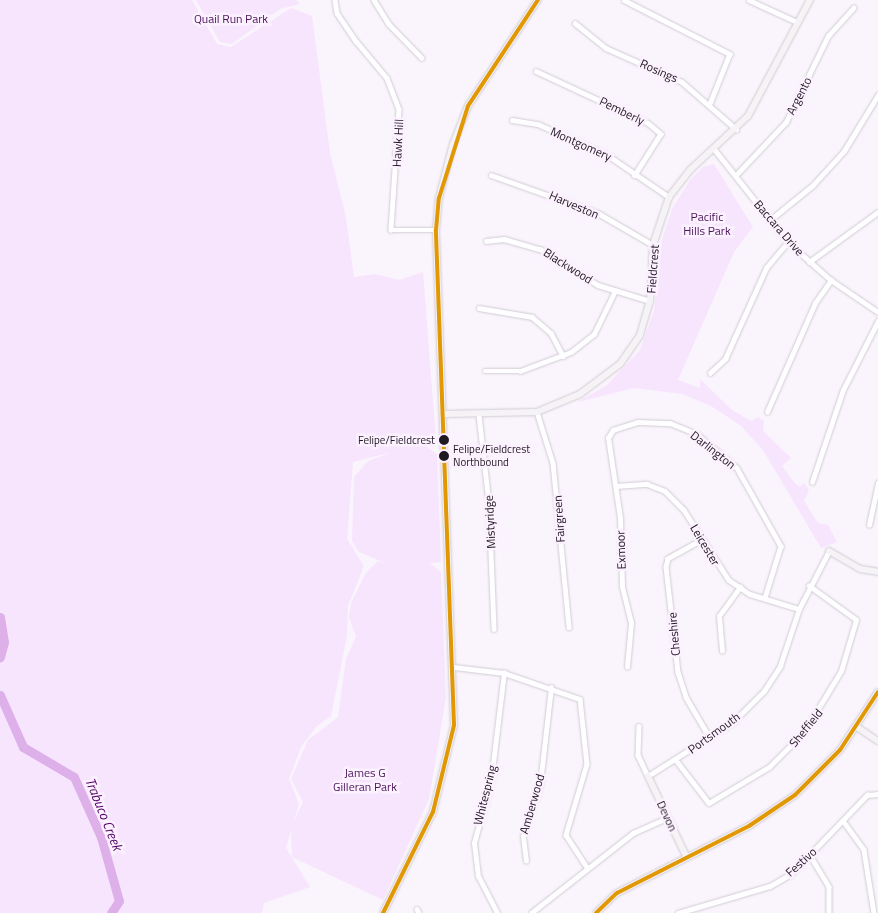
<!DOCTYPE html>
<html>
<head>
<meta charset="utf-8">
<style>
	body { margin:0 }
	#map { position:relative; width:878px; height:913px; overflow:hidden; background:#faf4fc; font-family:"Titillium Web",sans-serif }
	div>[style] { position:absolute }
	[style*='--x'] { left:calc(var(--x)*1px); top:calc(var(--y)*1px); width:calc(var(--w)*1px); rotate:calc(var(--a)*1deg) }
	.green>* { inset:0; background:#f7e5fd }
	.river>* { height:9px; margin:-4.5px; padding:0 4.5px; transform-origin:4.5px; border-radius:4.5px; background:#ddb0ea }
	.roads { filter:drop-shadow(0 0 1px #d1ccd3) drop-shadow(0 0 1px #d1ccd3) }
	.street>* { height:4.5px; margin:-2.25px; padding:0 2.25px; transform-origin:2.25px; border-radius:2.25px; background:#fefdff }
	.secondary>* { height:6px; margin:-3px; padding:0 3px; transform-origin:3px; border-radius:3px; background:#f6f3f7 }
	.bus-1>* { height:4px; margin:-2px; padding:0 2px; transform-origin:2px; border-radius:2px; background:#e19803 }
	.dots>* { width:14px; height:14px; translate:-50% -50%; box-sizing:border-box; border:2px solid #fcf1ff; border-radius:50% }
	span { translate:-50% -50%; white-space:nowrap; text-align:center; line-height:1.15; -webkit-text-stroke:5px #fcf1ff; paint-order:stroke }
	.bus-label { font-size:11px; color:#1e1820 }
	.right { translate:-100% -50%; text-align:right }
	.left { translate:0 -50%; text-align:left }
	.park-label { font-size:12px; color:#4d145c }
	.street-label { font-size:12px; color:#1e1820 }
	.water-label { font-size:14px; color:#550068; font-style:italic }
</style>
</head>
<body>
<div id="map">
	<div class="green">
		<div style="clip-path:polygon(evenodd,0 0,192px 0,217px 44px,231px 47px,291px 8px,312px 16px,330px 153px,346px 217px,354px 277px,375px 274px,399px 280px,423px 272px,436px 441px,424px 445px,437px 454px,441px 562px,430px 563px,441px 572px,446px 697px,429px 799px,383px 900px,292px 857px,291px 830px,286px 848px,310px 887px,264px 903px,262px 913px,0 913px,0 0,392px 452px,368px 461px,354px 477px,352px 541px,359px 552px,390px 565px,378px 561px,366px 573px,351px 603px,349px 617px,356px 637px,346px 659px,338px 717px,308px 740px,291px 779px,303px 802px,294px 821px,299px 804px,289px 779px,301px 747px,316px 727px,331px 716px,347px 636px,348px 606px,364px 566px,347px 539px,353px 462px,392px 452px)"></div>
		<div style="clip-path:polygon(196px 0,296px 0,300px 4px,280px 9px,232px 44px,220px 42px)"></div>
		<div style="clip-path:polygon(714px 164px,753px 227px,734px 252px,678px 380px,700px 388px,700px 379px,732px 410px,751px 421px,758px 417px,764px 421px,763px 431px,791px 458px,782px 466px,794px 482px,799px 487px,804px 483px,809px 490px,804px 501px,818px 523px,828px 525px,837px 542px,821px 548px,763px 450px,740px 425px,711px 406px,682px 394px,634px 388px,578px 402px,607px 385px,640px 350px,654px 311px,662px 240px,672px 209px,690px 180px,703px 167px)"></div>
	</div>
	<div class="river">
		<div style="--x:0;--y:617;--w:25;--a:81"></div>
		<div style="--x:4;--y:642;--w:16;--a:105"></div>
		<div style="--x:0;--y:695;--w:57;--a:66.1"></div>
		<div style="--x:23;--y:747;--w:59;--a:30.5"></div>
		<div style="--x:74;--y:777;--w:66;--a:65.8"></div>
		<div style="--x:101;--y:837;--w:66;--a:74.3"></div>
		<div style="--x:119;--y:901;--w:14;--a:124"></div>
	</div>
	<div class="roads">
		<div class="street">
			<div style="--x:335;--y:0;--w:13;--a:81"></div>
			<div style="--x:337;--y:13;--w:34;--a:56"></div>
			<div style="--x:356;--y:41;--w:48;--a:50"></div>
			<div style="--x:387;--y:78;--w:33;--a:69"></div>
			<div style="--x:399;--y:109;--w:121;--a:93.8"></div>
			<div style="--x:391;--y:230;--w:45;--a:0"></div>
			<div style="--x:374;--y:0;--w:28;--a:58"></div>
			<div style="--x:389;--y:24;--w:47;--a:45.9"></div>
			<div style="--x:624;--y:0;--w:119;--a:27"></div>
			<div style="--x:730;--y:54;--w:54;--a:111.8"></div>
			<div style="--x:749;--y:0;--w:53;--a:24.6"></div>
			<div style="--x:575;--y:23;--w:40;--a:39"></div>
			<div style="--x:606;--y:48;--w:83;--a:24.1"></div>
			<div style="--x:682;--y:82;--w:72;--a:41"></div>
			<div style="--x:536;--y:71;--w:123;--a:24.9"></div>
			<div style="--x:648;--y:123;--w:17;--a:40"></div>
			<div style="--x:661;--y:134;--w:49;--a:122.4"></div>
			<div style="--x:512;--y:120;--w:26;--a:9"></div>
			<div style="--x:538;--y:124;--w:78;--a:24.3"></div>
			<div style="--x:609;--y:156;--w:73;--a:34.3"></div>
			<div style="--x:715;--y:150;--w:117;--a:51.6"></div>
			<div style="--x:788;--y:242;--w:57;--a:41.5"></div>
			<div style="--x:831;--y:280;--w:57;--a:34.2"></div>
			<div style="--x:491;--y:175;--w:114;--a:19.6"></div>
			<div style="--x:598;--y:213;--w:64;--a:30.2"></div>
			<div style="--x:735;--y:176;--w:74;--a:-46.6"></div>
			<div style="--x:786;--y:122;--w:96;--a:-64"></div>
			<div style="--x:828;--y:36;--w:38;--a:-48"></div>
			<div style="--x:770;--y:220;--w:55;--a:-39.1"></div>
			<div style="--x:813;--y:185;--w:46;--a:-47.6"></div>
			<div style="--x:844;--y:151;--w:66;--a:-58.7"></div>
			<div style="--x:486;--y:241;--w:18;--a:-6"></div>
			<div style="--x:504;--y:239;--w:37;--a:16"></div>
			<div style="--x:540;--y:249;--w:68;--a:31.8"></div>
			<div style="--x:598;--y:285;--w:54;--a:17.1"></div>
			<div style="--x:809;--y:262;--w:85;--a:-35.9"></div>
			<div style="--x:479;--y:308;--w:54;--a:9.6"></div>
			<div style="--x:532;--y:317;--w:25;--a:40"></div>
			<div style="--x:551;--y:333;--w:26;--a:62"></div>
			<div style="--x:485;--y:371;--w:35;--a:0"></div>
			<div style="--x:520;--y:371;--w:54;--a:-20.4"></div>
			<div style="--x:571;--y:352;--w:29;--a:-38"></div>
			<div style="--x:594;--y:334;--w:48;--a:-64"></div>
			<div style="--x:710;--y:373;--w:21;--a:-43"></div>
			<div style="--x:725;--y:359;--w:100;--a:-65.7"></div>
			<div style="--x:766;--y:268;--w:34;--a:-50"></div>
			<div style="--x:537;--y:412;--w:53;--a:72.6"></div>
			<div style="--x:553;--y:463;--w:165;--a:84.4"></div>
			<div style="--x:767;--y:412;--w:119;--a:-66.2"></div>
			<div style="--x:815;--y:303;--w:28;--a:-55"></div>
			<div style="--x:479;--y:415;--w:89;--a:83.5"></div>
			<div style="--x:489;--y:503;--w:126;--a:87.7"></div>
			<div style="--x:812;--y:482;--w:97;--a:-71.4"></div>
			<div style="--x:843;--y:390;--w:77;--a:-63.1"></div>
			<div style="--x:616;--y:486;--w:31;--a:-4"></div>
			<div style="--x:647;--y:484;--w:19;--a:21"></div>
			<div style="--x:665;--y:491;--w:27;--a:45"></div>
			<div style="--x:684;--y:510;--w:83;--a:57.3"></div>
			<div style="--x:729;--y:580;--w:25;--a:34"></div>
			<div style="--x:750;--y:594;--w:51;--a:17"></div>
			<div style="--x:869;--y:525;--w:43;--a:-77.9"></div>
			<div style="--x:700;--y:541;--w:37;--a:151"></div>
			<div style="--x:668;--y:559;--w:8;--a:104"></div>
			<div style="--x:666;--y:567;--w:106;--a:83.5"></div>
			<div style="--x:678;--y:672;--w:26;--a:72"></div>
			<div style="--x:686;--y:697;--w:48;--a:59.7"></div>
			<div style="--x:722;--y:651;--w:35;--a:-95"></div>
			<div style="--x:719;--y:616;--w:36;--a:-54"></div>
			<div style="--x:454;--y:667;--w:50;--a:6.8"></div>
			<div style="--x:504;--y:673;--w:80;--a:18.9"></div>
			<div style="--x:580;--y:699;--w:65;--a:83.9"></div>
			<div style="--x:587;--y:764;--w:74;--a:106.5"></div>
			<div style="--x:566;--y:835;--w:38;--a:57"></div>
			<div style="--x:627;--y:667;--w:44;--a:-84.8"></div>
			<div style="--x:631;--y:623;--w:38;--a:-104"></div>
			<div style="--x:622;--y:586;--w:68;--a:-91.7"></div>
			<div style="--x:620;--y:518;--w:81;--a:-98.5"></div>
			<div style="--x:608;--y:438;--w:9;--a:-58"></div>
			<div style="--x:613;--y:430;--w:26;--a:-18"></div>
			<div style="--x:638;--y:422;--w:32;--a:2"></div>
			<div style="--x:670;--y:423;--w:29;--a:22"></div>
			<div style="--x:697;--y:434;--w:52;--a:40.4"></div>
			<div style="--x:737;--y:468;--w:90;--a:60.6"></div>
			<div style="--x:781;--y:546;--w:54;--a:107.1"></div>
			<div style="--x:639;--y:726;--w:29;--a:92"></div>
			<div style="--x:638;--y:755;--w:23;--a:65"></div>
			<div style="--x:648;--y:776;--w:101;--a:-32.4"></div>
			<div style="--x:733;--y:722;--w:44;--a:-45"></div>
			<div style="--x:764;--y:691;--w:30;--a:-57"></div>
			<div style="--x:780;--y:666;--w:60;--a:-71.6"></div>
			<div style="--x:799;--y:609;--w:65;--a:-62.7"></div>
			<div style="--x:676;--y:760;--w:54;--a:52.5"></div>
			<div style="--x:709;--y:803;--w:70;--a:-31"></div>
			<div style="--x:769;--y:767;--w:49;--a:-45"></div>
			<div style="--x:804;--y:732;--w:71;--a:-58.8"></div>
			<div style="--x:841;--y:671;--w:53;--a:-73.6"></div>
			<div style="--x:856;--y:620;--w:58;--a:-144.1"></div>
			<div style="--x:844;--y:822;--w:34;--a:54"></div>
			<div style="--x:864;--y:850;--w:64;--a:81"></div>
			<div style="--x:810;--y:855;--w:37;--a:59"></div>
			<div style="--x:829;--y:887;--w:26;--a:90"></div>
			<div style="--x:526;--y:861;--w:25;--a:-97"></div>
			<div style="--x:523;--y:836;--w:55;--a:-71.9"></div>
			<div style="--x:540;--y:784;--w:97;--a:-83.5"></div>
			<div style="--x:417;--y:909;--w:4;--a:63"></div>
			<div style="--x:497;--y:913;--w:42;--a:-117.2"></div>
			<div style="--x:478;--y:876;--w:33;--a:-97"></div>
			<div style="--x:474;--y:843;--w:65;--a:-74.9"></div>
			<div style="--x:491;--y:780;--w:108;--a:-83.1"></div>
			<div style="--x:531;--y:913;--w:130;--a:-38.1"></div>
			<div style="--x:633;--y:833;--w:37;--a:-24"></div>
			<div style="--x:678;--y:913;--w:96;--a:-16.4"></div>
			<div style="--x:770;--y:886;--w:24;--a:-30"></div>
			<div style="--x:791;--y:874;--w:110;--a:-46.1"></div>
			<div style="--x:867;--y:795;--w:11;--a:-5"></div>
		</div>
		<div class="secondary">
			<div style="--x:445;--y:414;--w:92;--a:-1.2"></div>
			<div style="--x:537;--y:412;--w:47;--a:-22.7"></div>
			<div style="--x:580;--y:394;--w:50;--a:-36.9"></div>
			<div style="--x:620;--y:364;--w:35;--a:-55"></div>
			<div style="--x:640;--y:335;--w:35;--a:-74"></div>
			<div style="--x:650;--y:301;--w:56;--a:-86.9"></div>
			<div style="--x:653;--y:245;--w:51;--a:-71.6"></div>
			<div style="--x:669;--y:197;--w:34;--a:-52"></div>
			<div style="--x:690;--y:170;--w:79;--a:-43"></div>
			<div style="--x:748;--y:116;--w:132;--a:-61.9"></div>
			<div style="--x:829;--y:551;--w:36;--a:30"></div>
			<div style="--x:860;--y:569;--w:18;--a:9"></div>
			<div style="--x:857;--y:727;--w:25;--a:34"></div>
			<div style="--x:648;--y:776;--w:89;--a:64.6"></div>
			<div style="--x:383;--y:913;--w:113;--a:-63.7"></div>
			<div style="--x:433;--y:812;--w:89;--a:-76.4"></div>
			<div style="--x:454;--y:725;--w:495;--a:-92.1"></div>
			<div style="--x:436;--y:230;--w:32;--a:-85"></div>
			<div style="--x:439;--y:198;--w:56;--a:-75.5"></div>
			<div style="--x:453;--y:144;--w:41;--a:-68.5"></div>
			<div style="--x:468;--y:106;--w:127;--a:-56.6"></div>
			<div style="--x:596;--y:913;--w:29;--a:-44"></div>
			<div style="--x:617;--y:893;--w:148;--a:-26.9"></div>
			<div style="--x:749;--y:826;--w:55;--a:-34"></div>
			<div style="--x:795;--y:795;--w:64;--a:-45"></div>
			<div style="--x:840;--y:750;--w:69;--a:-56.8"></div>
		</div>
	</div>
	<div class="bus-1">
		<div style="--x:383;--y:913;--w:113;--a:-63.7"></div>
		<div style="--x:433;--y:812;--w:89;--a:-76.4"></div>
		<div style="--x:454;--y:725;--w:495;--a:-92.1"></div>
		<div style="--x:436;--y:230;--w:32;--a:-85"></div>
		<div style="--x:439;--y:198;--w:96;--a:-72.5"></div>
		<div style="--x:468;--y:106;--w:127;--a:-56.6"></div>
		<div style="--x:596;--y:913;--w:29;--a:-44"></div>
		<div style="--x:617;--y:893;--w:148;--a:-26.9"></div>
		<div style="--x:749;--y:826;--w:55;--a:-34"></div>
		<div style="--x:795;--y:795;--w:64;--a:-45"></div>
		<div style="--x:840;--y:750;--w:69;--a:-56.8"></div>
	</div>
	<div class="dots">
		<div style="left:444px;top:440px;background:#1e1820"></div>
		<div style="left:444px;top:456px;background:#1e1820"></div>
	</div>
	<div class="bus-label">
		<span class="right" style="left:435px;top:440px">Felipe/Fieldcrest</span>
		<span class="left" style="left:453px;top:456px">Felipe/Fieldcrest<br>Northbound</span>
	</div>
	<div class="park-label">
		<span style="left:231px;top:19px">Quail Run Park</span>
		<span style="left:707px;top:224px">Pacific<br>Hills Park</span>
		<span style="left:365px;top:780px">James G<br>Gilleran Park</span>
	</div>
	<div class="street-label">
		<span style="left:659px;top:71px;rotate:24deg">Rosings</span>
		<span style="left:799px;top:96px;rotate:-63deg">Argento</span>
		<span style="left:622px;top:111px;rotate:26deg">Pemberly</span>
		<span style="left:398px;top:143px;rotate:-87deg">Hawk Hill</span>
		<span style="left:581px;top:144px;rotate:24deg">Montgomery</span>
		<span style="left:574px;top:205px;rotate:23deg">Harveston</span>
		<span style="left:779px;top:228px;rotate:49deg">Baccara Drive</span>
		<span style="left:568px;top:266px;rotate:32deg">Blackwood</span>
		<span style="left:653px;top:269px;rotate:-86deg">Fieldcrest</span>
		<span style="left:713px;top:450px;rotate:38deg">Darlington</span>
		<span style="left:559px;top:519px;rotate:-94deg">Fairgreen</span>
		<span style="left:490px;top:522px;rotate:-93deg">Mistyridge</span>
		<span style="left:705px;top:545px;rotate:59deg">Leicester</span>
		<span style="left:621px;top:550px;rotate:-92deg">Exmoor</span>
		<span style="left:674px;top:634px;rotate:-95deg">Cheshire</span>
		<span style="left:806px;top:728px;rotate:-51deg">Sheffield</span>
		<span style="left:714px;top:733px;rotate:-36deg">Portsmouth</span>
		<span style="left:485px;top:795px;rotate:-76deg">Whitespring</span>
		<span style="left:532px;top:804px;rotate:-74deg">Amberwood</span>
		<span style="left:667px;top:816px;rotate:65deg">Devon</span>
		<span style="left:801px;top:862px;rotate:-42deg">Festivo</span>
	</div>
	<div class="water-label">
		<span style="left:104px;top:814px;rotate:68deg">Trabuco Creek</span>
	</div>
</div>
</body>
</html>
